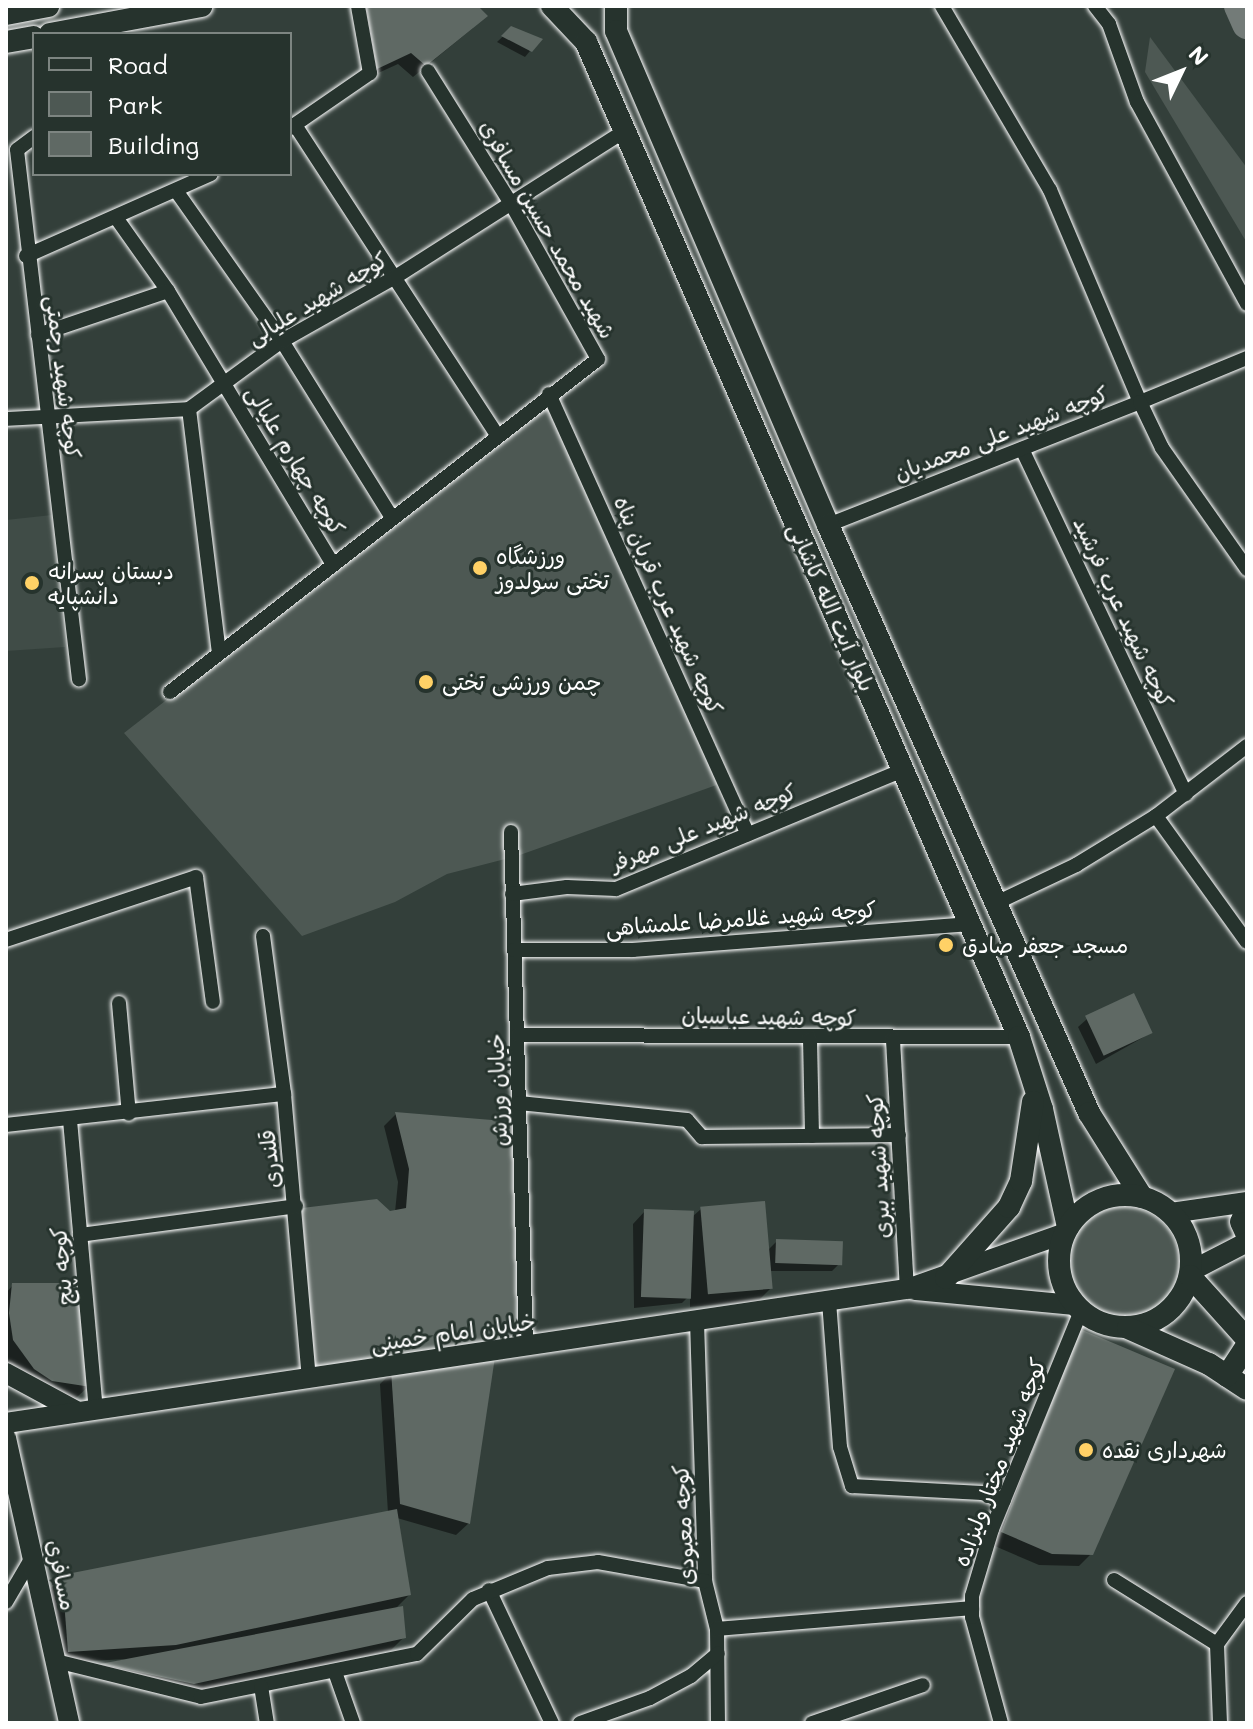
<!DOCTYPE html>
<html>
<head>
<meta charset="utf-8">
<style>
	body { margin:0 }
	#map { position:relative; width:1253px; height:1729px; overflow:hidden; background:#333f3a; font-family:Mali,"Playpen Sans Arabic",sans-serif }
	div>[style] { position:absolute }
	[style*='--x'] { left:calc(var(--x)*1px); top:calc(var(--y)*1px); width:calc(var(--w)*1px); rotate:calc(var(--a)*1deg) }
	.built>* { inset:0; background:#404c47 }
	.green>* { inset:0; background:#4d5853 }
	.round { border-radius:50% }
	.shadow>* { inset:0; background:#0007 }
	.river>* { height:30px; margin:-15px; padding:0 15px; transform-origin:15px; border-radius:15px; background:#737b78 }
	.building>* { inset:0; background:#5f6964; transform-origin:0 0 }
	.roads { filter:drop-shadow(0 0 2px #fff) drop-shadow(0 0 2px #fff) }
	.minor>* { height:14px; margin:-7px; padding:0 7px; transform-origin:7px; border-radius:7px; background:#26332d }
	.secondary>* { height:20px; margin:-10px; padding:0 10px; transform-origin:10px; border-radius:10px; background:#26332d }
	.primary>* { height:22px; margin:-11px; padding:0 11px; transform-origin:11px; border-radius:11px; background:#26332d }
	.primary>.ring { margin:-11px; padding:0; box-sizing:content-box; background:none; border:22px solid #26332d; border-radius:50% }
	.dots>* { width:22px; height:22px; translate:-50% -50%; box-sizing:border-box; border:4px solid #26332d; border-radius:50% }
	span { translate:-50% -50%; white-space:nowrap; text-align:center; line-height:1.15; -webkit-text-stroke:6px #26332d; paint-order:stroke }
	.street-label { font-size:22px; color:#fff }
	.poi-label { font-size:22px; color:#fff }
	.left { translate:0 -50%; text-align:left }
	.frame { position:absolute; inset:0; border:8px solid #fff; pointer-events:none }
	.legend { position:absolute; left:32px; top:32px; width:260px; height:144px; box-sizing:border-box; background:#26332d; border:2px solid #7d8581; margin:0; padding:10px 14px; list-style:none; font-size:24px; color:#fff }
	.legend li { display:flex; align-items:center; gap:16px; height:40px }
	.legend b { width:40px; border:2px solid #7d8581 }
	.north { position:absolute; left:1141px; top:32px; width:80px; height:80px; -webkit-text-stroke:6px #26332d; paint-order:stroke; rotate:47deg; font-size:22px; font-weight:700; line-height:32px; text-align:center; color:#fff }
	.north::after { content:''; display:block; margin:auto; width:28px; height:36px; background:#fff; clip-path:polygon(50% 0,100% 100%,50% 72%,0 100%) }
</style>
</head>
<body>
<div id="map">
	<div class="built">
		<div style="clip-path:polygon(52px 515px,65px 647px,6px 651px,6px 520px)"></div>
	</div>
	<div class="green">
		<div style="clip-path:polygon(1150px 37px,1247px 168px,1247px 243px,1145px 72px)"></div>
		<div style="clip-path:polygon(547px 404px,725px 782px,517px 856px,447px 874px,395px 902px,302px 936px,124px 733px)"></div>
		<div class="round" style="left:1069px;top:1207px;width:110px;height:110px"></div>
	</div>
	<div class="shadow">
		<div style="clip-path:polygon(353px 6px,475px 6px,473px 28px,413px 77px,398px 64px,365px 79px)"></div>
		<div style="clip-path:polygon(512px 28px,530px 51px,525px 57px,497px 42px)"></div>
		<div style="clip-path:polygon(1087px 1019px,1151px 1033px,1096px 1064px,1078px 1027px)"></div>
		<div style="clip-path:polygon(396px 1114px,517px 1336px,504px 1348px,301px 1385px,290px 1223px,303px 1210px,395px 1212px,398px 1182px,384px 1126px)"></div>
		<div style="clip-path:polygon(701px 1209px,767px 1251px,777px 1241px,841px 1262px,832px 1271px,769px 1271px,770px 1289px,758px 1301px,690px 1307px,690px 1295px,682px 1303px,634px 1308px,633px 1224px,645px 1211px,692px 1217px)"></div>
		<div style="clip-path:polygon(13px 1285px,89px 1386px,76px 1398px,40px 1393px,22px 1381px,6px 1359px,6px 1293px)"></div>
		<div style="clip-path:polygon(1068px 1343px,1091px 1554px,1079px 1566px,1039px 1565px,990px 1544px)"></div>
		<div style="clip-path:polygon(394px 1370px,469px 1523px,456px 1535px,397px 1518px,409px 1595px,395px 1609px,404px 1637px,391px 1650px,181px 1696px,101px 1666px,125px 1659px,56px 1663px,50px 1589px,63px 1576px,388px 1513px,380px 1384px)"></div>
	</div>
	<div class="river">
		<div style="--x:1239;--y:6;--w:20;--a:66"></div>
	</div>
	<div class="building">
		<div style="clip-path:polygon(366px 6px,478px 6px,488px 16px,426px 66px,411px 53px,377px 69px)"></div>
		<div style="clip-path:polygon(511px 26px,543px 39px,532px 52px,501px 36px)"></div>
		<div style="left:1134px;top:993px;width:44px;height:54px;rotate:65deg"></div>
		<div style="clip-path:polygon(395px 1112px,515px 1122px,519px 1336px,313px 1373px,302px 1208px,377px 1199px,390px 1211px,406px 1208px,409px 1169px)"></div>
		<div style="left:765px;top:1201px;width:88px;height:65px;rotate:85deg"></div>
		<div style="left:644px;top:1209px;width:50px;height:88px;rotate:2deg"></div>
		<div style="left:776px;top:1239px;width:67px;height:24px;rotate:2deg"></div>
		<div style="clip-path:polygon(12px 1283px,81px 1283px,91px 1387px,52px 1381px,34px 1369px,13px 1340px,9px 1313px)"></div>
		<div style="clip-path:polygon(1080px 1329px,1175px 1369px,1093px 1555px,1052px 1554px,1001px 1532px)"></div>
		<div style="clip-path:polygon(495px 1357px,470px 1524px,400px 1504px,391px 1370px)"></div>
		<div style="clip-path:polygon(397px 1509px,411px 1595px,176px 1645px,68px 1652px,62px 1575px)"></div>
		<div style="clip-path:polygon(403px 1606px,406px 1638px,194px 1684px,100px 1664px)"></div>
	</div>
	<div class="roads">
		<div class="minor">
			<div style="--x:942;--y:6;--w:213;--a:59.6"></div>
			<div style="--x:1050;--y:190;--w:230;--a:67"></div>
			<div style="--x:1140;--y:402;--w:116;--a:-22.4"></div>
			<div style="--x:1095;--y:6;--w:23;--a:52"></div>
			<div style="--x:1109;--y:24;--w:83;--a:70.3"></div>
			<div style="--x:1137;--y:102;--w:230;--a:61.4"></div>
			<div style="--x:295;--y:125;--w:370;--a:56.9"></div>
			<div style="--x:290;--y:128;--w:97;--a:-34.5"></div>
			<div style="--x:370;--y:73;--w:68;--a:-100.2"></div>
			<div style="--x:34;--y:137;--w:21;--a:143"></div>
			<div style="--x:17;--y:150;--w:533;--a:83.32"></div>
			<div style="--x:177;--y:192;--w:182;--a:54.8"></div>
			<div style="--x:282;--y:341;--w:208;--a:58.1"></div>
			<div style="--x:117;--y:219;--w:88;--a:54.7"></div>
			<div style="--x:168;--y:291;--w:319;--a:58.9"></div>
			<div style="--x:26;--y:256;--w:202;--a:-23.9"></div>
			<div style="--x:38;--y:335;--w:137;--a:-18.7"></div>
			<div style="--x:549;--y:394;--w:483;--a:65.7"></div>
			<div style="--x:189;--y:409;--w:246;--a:83"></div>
			<div style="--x:6;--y:419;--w:183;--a:-3.1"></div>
			<div style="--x:189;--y:409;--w:115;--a:-36.2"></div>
			<div style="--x:282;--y:341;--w:132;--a:-29.5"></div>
			<div style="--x:397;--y:276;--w:270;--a:-32.5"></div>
			<div style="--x:1022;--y:449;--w:382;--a:64.6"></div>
			<div style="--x:828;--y:525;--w:335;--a:-21.5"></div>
			<div style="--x:1140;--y:402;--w:51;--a:64.4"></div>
			<div style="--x:1162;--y:448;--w:148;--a:54.9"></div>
			<div style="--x:170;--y:692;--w:542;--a:-37.88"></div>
			<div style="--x:598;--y:359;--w:176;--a:-119.2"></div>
			<div style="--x:512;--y:205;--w:158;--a:-122.1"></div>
			<div style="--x:1156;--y:816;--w:155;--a:54.2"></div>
			<div style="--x:511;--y:832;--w:514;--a:88.33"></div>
			<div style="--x:512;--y:894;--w:55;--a:-7.3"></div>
			<div style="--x:567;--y:887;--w:49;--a:2.3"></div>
			<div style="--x:616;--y:889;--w:311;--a:-22.5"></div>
			<div style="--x:996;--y:903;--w:89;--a:-25.4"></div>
			<div style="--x:1076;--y:865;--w:94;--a:-31.5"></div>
			<div style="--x:1156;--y:816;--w:115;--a:-37.6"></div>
			<div style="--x:263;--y:936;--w:159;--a:82.4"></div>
			<div style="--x:284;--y:1094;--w:285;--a:85"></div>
			<div style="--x:6;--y:940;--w:200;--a:-18.3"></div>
			<div style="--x:196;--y:877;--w:126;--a:82.3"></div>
			<div style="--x:514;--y:950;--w:119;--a:0"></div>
			<div style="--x:633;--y:950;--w:338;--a:-4.4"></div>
			<div style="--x:119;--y:1003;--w:111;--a:84.9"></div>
			<div style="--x:518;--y:1035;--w:501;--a:0.23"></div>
			<div style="--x:810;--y:1039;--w:97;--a:88.8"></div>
			<div style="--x:893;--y:1040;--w:249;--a:86.8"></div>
			<div style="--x:519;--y:1103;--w:169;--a:5.8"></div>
			<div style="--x:687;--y:1120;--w:23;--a:49"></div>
			<div style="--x:702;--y:1137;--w:197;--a:-0.6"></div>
			<div style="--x:70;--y:1120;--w:290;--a:84.9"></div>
			<div style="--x:6;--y:1125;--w:280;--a:-6.4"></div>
			<div style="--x:80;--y:1235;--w:218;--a:-7.6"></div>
			<div style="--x:829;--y:1301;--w:146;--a:85.7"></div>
			<div style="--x:840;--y:1447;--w:41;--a:72.9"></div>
			<div style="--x:852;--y:1486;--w:130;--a:3.1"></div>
			<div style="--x:982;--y:1493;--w:23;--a:20"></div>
			<div style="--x:697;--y:1321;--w:260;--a:88.2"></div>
			<div style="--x:705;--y:1581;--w:49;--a:76"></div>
			<div style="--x:717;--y:1629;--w:94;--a:89.4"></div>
			<div style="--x:1114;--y:1580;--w:121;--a:31.9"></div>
			<div style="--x:489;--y:1590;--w:147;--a:64.7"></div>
			<div style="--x:6;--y:1602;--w:56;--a:-59.7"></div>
			<div style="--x:717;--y:1629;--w:256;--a:-4.7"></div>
			<div style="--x:56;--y:1661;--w:149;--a:13.9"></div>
			<div style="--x:201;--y:1697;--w:220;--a:-11.3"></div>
			<div style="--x:417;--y:1654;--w:78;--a:-44.5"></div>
			<div style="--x:473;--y:1599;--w:81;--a:-22.5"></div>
			<div style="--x:548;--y:1568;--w:50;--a:-6.8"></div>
			<div style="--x:598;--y:1562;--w:109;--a:10.1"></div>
			<div style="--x:335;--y:1672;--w:54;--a:70.6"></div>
			<div style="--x:261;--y:1686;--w:37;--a:81"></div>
			<div style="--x:580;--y:1723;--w:74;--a:-19.7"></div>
			<div style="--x:650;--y:1698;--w:47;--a:-28.2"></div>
			<div style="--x:691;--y:1676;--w:35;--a:-40"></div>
			<div style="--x:812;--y:1723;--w:117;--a:-18.9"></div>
			<div style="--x:1001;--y:1723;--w:110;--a:-105.3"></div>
			<div style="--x:972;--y:1617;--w:21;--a:-90"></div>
			<div style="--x:972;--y:1596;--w:70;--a:-73.4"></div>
			<div style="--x:992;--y:1529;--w:235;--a:-67.8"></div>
			<div style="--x:1220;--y:1723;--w:79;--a:-92.2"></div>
			<div style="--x:1217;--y:1644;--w:51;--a:-53.8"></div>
		</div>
		<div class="secondary">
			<div style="--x:1247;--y:1205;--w:18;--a:112"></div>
			<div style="--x:1240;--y:1222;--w:17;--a:65"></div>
			<div style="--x:1171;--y:1213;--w:77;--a:-8.2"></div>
			<div style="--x:1191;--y:1271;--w:63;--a:-27.4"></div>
			<div style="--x:915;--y:1290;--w:161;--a:5.4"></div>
			<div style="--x:6;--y:1373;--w:82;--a:28.4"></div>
			<div style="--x:6;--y:1423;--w:911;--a:-8.46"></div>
			<div style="--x:907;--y:1289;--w:168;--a:-19.5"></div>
			<div style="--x:6;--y:1438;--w:292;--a:77.5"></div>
		</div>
		<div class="primary">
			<div style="--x:552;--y:6;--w:50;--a:46.6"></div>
			<div style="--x:586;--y:42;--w:1085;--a:66.48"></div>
			<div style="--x:1019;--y:1037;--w:76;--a:72.3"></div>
			<div style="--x:1042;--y:1109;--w:121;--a:77.6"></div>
			<div style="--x:616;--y:6;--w:25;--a:90"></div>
			<div style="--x:616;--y:31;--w:538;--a:66.77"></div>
			<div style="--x:828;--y:525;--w:643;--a:66.06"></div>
			<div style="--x:1089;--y:1113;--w:99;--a:57.8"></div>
			<div style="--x:6;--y:14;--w:43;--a:-10.8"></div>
			<div style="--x:50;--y:34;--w:154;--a:-10.5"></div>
			<div style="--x:6;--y:42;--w:28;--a:-10"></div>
			<div class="ring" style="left:1059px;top:1195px;width:110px;height:110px"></div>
			<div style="--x:1190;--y:1276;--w:85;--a:47.9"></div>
			<div style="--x:946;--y:1278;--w:95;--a:-48.4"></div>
			<div style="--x:1009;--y:1207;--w:29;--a:-65"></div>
			<div style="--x:1021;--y:1181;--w:80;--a:-81.4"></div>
			<div style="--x:1128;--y:1328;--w:89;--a:24"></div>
			<div style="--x:1209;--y:1364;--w:45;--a:33.3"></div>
			<div style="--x:1227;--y:1376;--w:37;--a:-57"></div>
		</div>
	</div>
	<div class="dots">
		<div style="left:480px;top:568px;background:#ffd166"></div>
		<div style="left:32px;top:583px;background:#ffd166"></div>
		<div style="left:426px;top:682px;background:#ffd166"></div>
		<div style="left:946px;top:945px;background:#ffd166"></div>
		<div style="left:1086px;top:1450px;background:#ffd166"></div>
	</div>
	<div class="street-label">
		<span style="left:548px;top:229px;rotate:60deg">شهید محمد حسین مسافری</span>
		<span style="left:317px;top:298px;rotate:-31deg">کوچه شهید علیالی</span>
		<span style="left:64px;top:377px;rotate:83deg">کوچه شهید رحمتی</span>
		<span style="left:1001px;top:433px;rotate:-21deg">کوچه شهید علی محمدیان</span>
		<span style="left:296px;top:460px;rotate:59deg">کوچه چهارم علیالی</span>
		<span style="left:669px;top:605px;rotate:66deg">کوچه شهید عرب قربان پناه</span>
		<span style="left:832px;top:607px;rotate:66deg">بلوار آیت الله کاشانی</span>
		<span style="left:1124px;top:612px;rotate:65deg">کوچه شهید عرب فرشید</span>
		<span style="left:703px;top:827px;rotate:-22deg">کوچه شهید علی مهرفر</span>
		<span style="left:741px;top:918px;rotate:-4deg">کوچه شهید غلامرضا علمشاهی</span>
		<span style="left:769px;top:1016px;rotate:1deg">کوچه شهید عباسیان</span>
		<span style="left:497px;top:1090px;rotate:-92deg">خیابان ورزش</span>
		<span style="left:269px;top:1159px;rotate:-96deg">قلندری</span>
		<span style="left:878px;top:1166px;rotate:-93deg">کوچه شهید ببری</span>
		<span style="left:61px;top:1266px;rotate:-95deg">کوچه پنج</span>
		<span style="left:453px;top:1332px;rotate:-8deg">خیابان امام خمینی</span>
		<span style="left:999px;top:1462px;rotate:-69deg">کوچه شهید مختار ولیزاده</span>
		<span style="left:683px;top:1525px;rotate:-93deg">کوچه معبودی</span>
		<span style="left:62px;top:1575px;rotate:78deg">مسافری</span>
	</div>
	<div class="poi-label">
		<span class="left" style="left:496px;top:568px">ورزشگاه<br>تختی سولدوز</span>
		<span class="left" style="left:48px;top:583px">دبستان پسرانه<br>دانشپایه</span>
		<span class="left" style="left:442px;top:682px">چمن ورزشی تختی</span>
		<span class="left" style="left:962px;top:945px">مسجد جعفر صادق</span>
		<span class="left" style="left:1102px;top:1450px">شهرداری نقده</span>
	</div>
	<div class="frame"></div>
	<ul class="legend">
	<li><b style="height:10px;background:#26332d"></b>Road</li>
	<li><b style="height:22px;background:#4d5853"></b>Park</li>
	<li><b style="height:22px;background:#5f6964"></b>Building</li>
	</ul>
	<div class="north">N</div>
</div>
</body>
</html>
